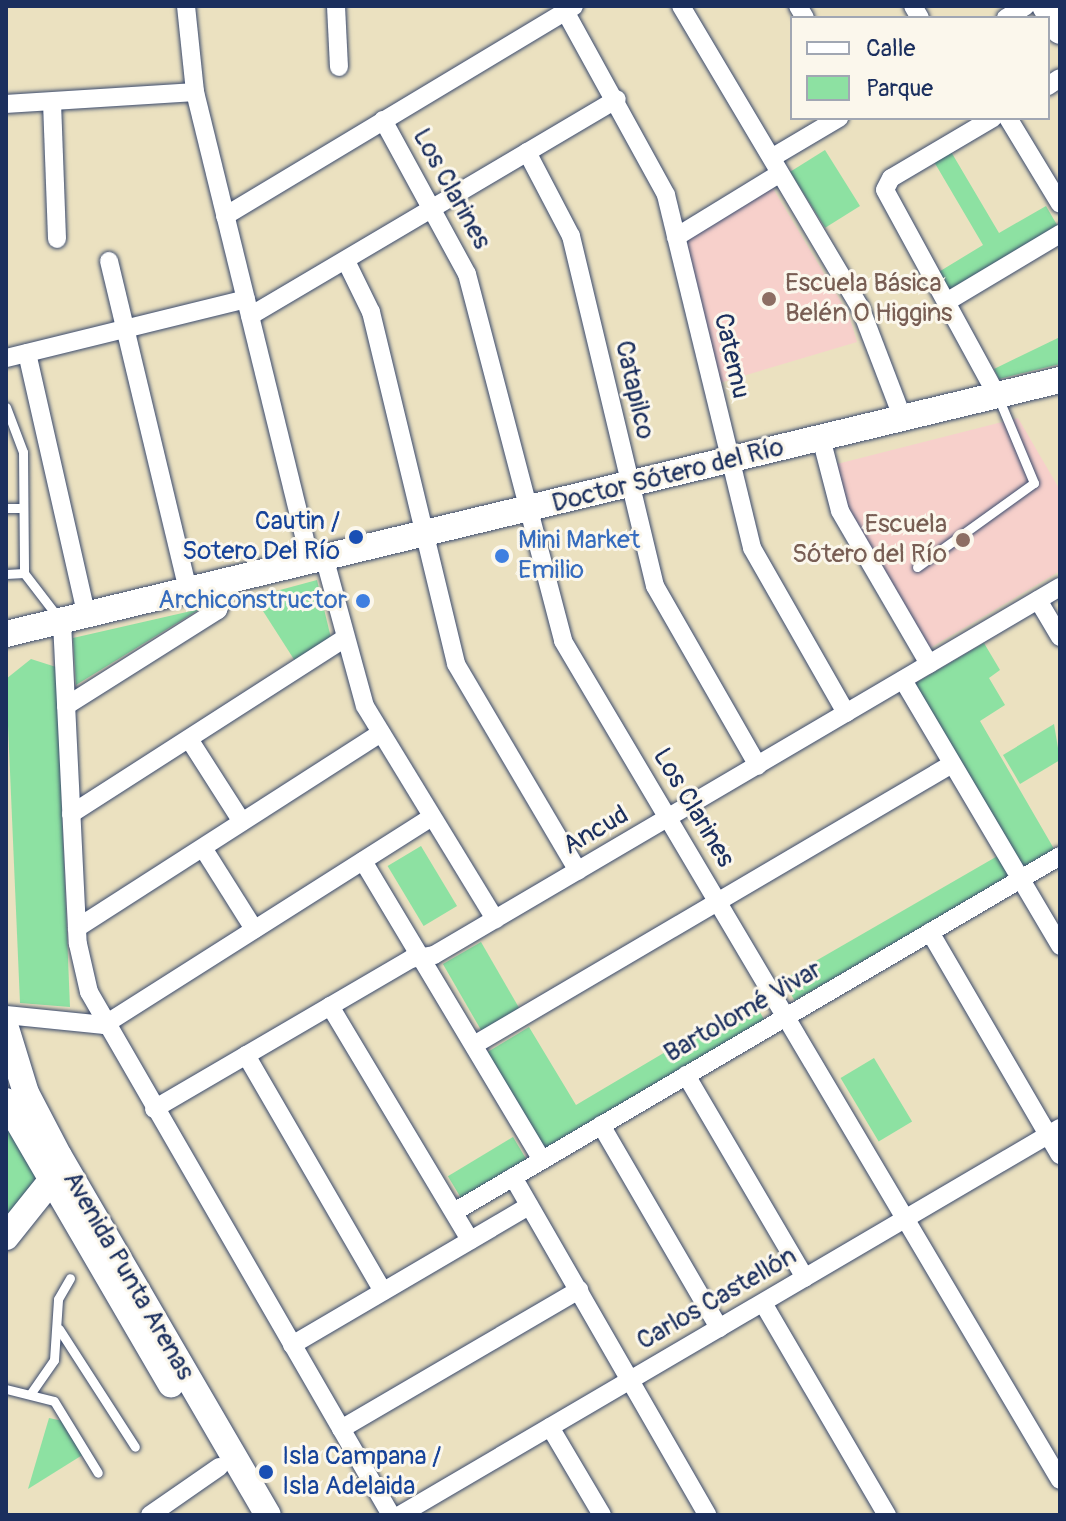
<!DOCTYPE html>
<html>
<head>
<meta charset="utf-8">
<style>
	body { margin:0 }
	#map { position:relative; width:1066px; height:1521px; overflow:hidden; background:#ebe1c0; font-family:Pangolin,sans-serif }
	div>[style] { position:absolute }
	[style*='--x'] { left:calc(var(--x)*1px); top:calc(var(--y)*1px); width:calc(var(--w)*1px); rotate:calc(var(--a)*1deg) }
	.built>* { inset:0; background:#f7d0cb }
	.green>* { inset:0; background:#8de1a2; transform-origin:0 0 }
	.roads { filter:drop-shadow(0 0 2px #3a4a6d) drop-shadow(0 0 2px #3a4a6d) }
	.service>* { height:9px; margin:-4.5px; padding:0 4.5px; transform-origin:4.5px; border-radius:4.5px; background:#fff }
	.minor>* { height:18px; margin:-9px; padding:0 9px; transform-origin:9px; border-radius:9px; background:#fff }
	.secondary>* { height:26px; margin:-13px; padding:0 13px; transform-origin:13px; border-radius:13px; background:#fff }
	.dots>* { width:22px; height:22px; translate:-50% -50%; box-sizing:border-box; border:4px solid #fbf7ec; border-radius:50% }
	span { translate:-50% -50%; white-space:nowrap; text-align:center; line-height:1.15; -webkit-text-stroke:6px #fbf7ec; paint-order:stroke }
	.street-label { font-size:26px; color:#1b2f5e }
	.education-label { font-size:26px; color:#785e54 }
	.left { translate:0 -50%; text-align:left }
	.right { translate:-100% -50%; text-align:right }
	.transit-label { font-size:26px; color:#164399 }
	.shop-label { font-size:26px; color:#366cbe }
	.frame { position:absolute; inset:0; border:8px solid #1b2f5e; pointer-events:none }
	.legend { position:absolute; left:790px; top:16px; width:260px; height:104px; box-sizing:border-box; background:#fbf7ec; border:2px solid #a1a7b3; margin:0; padding:10px 14px; list-style:none; font-size:24px; color:#1b2f5e }
	.legend li { display:flex; align-items:center; gap:16px; height:40px }
	.legend b { width:40px; border:2px solid #a1a7b3 }
</style>
</head>
<body>
<div id="map">
	<div class="built">
		<div style="clip-path:polygon(772px 187px,849px 315px,857px 342px,716px 384px,685px 240px)"></div>
		<div style="clip-path:polygon(1018px 418px,1060px 490px,1060px 571px,930px 648px,848px 510px,837px 464px)"></div>
	</div>
	<div class="green">
		<div style="left:825px;top:150px;width:66px;height:41px;rotate:58deg"></div>
		<div style="clip-path:polygon(950px 150px,999px 233px,1046px 206px,1060px 230px,950px 297px,937px 273px,983px 245px,933px 160px)"></div>
		<div style="clip-path:polygon(1060px 337px,1060px 364px,999px 379px,994px 369px)"></div>
		<div style="clip-path:polygon(317px 580px,331px 638px,295px 661px,254px 597px)"></div>
		<div style="clip-path:polygon(200px 609px,76px 685px,73px 638px)"></div>
		<div style="clip-path:polygon(984px 643px,1000px 670px,989px 678px,1005px 705px,980px 721px,1057px 854px,1019px 876px,909px 687px)"></div>
		<div style="clip-path:polygon(31px 659px,56px 667px,70px 1007px,20px 1003px,6px 679px)"></div>
		<div style="clip-path:polygon(1054px 724px,1060px 760px,1020px 784px,1003px 755px)"></div>
		<div style="left:421px;top:846px;width:70px;height:39px;rotate:59deg"></div>
		<div style="left:1001px;top:854px;width:24px;height:252px;rotate:60deg"></div>
		<div style="left:481px;top:942px;width:78px;height:44px;rotate:60deg"></div>
		<div style="clip-path:polygon(753px 1000px,765px 1021px,544px 1151px,486px 1053px,529px 1027px,576px 1105px)"></div>
		<div style="left:874px;top:1058px;width:74px;height:39px;rotate:59deg"></div>
		<div style="clip-path:polygon(6px 1123px,39px 1183px,6px 1217px)"></div>
		<div style="left:513px;top:1137px;width:27px;height:76px;rotate:59deg"></div>
		<div style="clip-path:polygon(49px 1418px,63px 1421px,84px 1454px,28px 1489px)"></div>
	</div>
	<div class="roads">
		<div class="service">
			<div style="--x:6;--y:407;--w:48;--a:69.3"></div>
			<div style="--x:23;--y:452;--w:121;--a:89.5"></div>
			<div style="--x:24;--y:573;--w:54;--a:52.5"></div>
			<div style="--x:6;--y:508;--w:15;--a:0"></div>
			<div style="--x:917;--y:567;--w:144;--a:-35.7"></div>
			<div style="--x:1034;--y:483;--w:93;--a:-112.7"></div>
			<div style="--x:6;--y:574;--w:18;--a:-3"></div>
			<div style="--x:59;--y:1329;--w:140;--a:57.2"></div>
			<div style="--x:6;--y:1389;--w:49;--a:14"></div>
			<div style="--x:54;--y:1401;--w:84;--a:58.6"></div>
			<div style="--x:31;--y:1393;--w:40;--a:-55.1"></div>
			<div style="--x:54;--y:1360;--w:61;--a:-86.2"></div>
			<div style="--x:58;--y:1299;--w:24;--a:-60"></div>
		</div>
		<div class="minor">
			<div style="--x:186;--y:6;--w:86;--a:84"></div>
			<div style="--x:195;--y:92;--w:485;--a:76.2"></div>
			<div style="--x:336;--y:6;--w:61;--a:87.2"></div>
			<div style="--x:681;--y:6;--w:350;--a:59.3"></div>
			<div style="--x:860;--y:307;--w:120;--a:69"></div>
			<div style="--x:798;--y:6;--w:14;--a:60"></div>
			<div style="--x:913;--y:6;--w:14;--a:60"></div>
			<div style="--x:565;--y:11;--w:210;--a:61.2"></div>
			<div style="--x:666;--y:195;--w:363;--a:76.3"></div>
			<div style="--x:752;--y:548;--w:190;--a:60.3"></div>
			<div style="--x:1006;--y:18;--w:23;--a:-31"></div>
			<div style="--x:1048;--y:86;--w:14;--a:-34"></div>
			<div style="--x:52;--y:102;--w:137;--a:87.9"></div>
			<div style="--x:6;--y:104;--w:189;--a:-3.6"></div>
			<div style="--x:993;--y:118;--w:118;--a:149.5"></div>
			<div style="--x:891;--y:178;--w:13;--a:117"></div>
			<div style="--x:885;--y:190;--w:234;--a:61.4"></div>
			<div style="--x:1008;--y:118;--w:100;--a:58.8"></div>
			<div style="--x:383;--y:120;--w:175;--a:61.4"></div>
			<div style="--x:467;--y:274;--w:379;--a:75.3"></div>
			<div style="--x:563;--y:641;--w:975;--a:59.36"></div>
			<div style="--x:527;--y:152;--w:95;--a:62.4"></div>
			<div style="--x:571;--y:236;--w:360;--a:76.5"></div>
			<div style="--x:655;--y:586;--w:207;--a:60.2"></div>
			<div style="--x:773;--y:157;--w:77;--a:-30.6"></div>
			<div style="--x:225;--y:216;--w:407;--a:-31"></div>
			<div style="--x:676;--y:237;--w:119;--a:-31.5"></div>
			<div style="--x:109;--y:261;--w:342;--a:76.5"></div>
			<div style="--x:346;--y:261;--w:57;--a:63.9"></div>
			<div style="--x:371;--y:312;--w:362;--a:76.4"></div>
			<div style="--x:456;--y:664;--w:240;--a:59.5"></div>
			<div style="--x:948;--y:301;--w:131;--a:-30.9"></div>
			<div style="--x:250;--y:316;--w:426;--a:-30.6"></div>
			<div style="--x:27;--y:353;--w:272;--a:77.2"></div>
			<div style="--x:6;--y:358;--w:247;--a:-13.8"></div>
			<div style="--x:821;--y:438;--w:75;--a:75.4"></div>
			<div style="--x:840;--y:511;--w:177;--a:59.8"></div>
			<div style="--x:325;--y:560;--w:151;--a:74.7"></div>
			<div style="--x:365;--y:706;--w:250;--a:58.6"></div>
			<div style="--x:1038;--y:600;--w:43;--a:59.3"></div>
			<div style="--x:62;--y:622;--w:322;--a:87.2"></div>
			<div style="--x:78;--y:944;--w:49;--a:77.1"></div>
			<div style="--x:89;--y:992;--w:604;--a:60"></div>
			<div style="--x:903;--y:680;--w:309;--a:59.4"></div>
			<div style="--x:66;--y:706;--w:180;--a:-32.3"></div>
			<div style="--x:218;--y:610;--w:29;--a:-68"></div>
			<div style="--x:189;--y:739;--w:98;--a:57.4"></div>
			<div style="--x:71;--y:814;--w:326;--a:-32.7"></div>
			<div style="--x:203;--y:848;--w:96;--a:57.8"></div>
			<div style="--x:363;--y:861;--w:348;--a:59.1"></div>
			<div style="--x:77;--y:928;--w:361;--a:-32.7"></div>
			<div style="--x:930;--y:932;--w:258;--a:59.8"></div>
			<div style="--x:330;--y:1006;--w:273;--a:59.1"></div>
			<div style="--x:6;--y:1015;--w:99;--a:5.8"></div>
			<div style="--x:104;--y:1025;--w:388;--a:-32.4"></div>
			<div style="--x:474;--y:1045;--w:554;--a:-30.45"></div>
			<div style="--x:246;--y:1055;--w:273;--a:59.9"></div>
			<div style="--x:686;--y:1075;--w:235;--a:59.6"></div>
			<div style="--x:154;--y:1109;--w:298;--a:-30.3"></div>
			<div style="--x:411;--y:959;--w:23;--a:-10"></div>
			<div style="--x:434;--y:955;--w:726;--a:-30.45"></div>
			<div style="--x:601;--y:1125;--w:235;--a:59.8"></div>
			<div style="--x:513;--y:1177;--w:390;--a:60.1"></div>
			<div style="--x:454;--y:1212;--w:703;--a:-30.43"></div>
			<div style="--x:763;--y:1303;--w:246;--a:59.7"></div>
			<div style="--x:292;--y:1345;--w:275;--a:-30.4"></div>
			<div style="--x:550;--y:1427;--w:102;--a:59.4"></div>
			<div style="--x:341;--y:1429;--w:276;--a:-30.3"></div>
			<div style="--x:150;--y:1515;--w:84;--a:-34.8"></div>
			<div style="--x:400;--y:1515;--w:765;--a:-30.39"></div>
		</div>
		<div class="secondary">
			<div style="--x:1045;--y:6;--w:29;--a:59"></div>
			<div style="--x:6;--y:634;--w:1084;--a:-13.55"></div>
			<div style="--x:6;--y:1028;--w:68;--a:72.9"></div>
			<div style="--x:26;--y:1093;--w:71;--a:62.4"></div>
			<div style="--x:59;--y:1156;--w:415;--a:59.8"></div>
			<div style="--x:6;--y:1101;--w:328;--a:59.8"></div>
			<div style="--x:6;--y:1237;--w:83;--a:-51.3"></div>
		</div>
	</div>
	<div class="dots">
		<div style="left:769px;top:299px;background:#8d6e63"></div>
		<div style="left:356px;top:537px;background:#1a4fb4"></div>
		<div style="left:963px;top:540px;background:#8d6e63"></div>
		<div style="left:502px;top:556px;background:#3f7fe0"></div>
		<div style="left:363px;top:601px;background:#3f7fe0"></div>
		<div style="left:266px;top:1472px;background:#1a4fb4"></div>
	</div>
	<div class="street-label">
		<span style="left:451px;top:189px;rotate:61deg">Los Clarines</span>
		<span style="left:731px;top:356px;rotate:77deg">Catemu</span>
		<span style="left:634px;top:390px;rotate:77deg">Catapilco</span>
		<span style="left:668px;top:476px;rotate:-14deg">Doctor Sótero del Río</span>
		<span style="left:693px;top:808px;rotate:59deg">Los Clarines</span>
		<span style="left:596px;top:831px;rotate:-30deg">Ancud</span>
		<span style="left:743px;top:1012px;rotate:-30deg">Bartolomé Vivar</span>
		<span style="left:128px;top:1276px;rotate:60deg">Avenida Punta Arenas</span>
		<span style="left:717px;top:1299px;rotate:-30deg">Carlos Castellón</span>
	</div>
	<div class="education-label">
		<span class="left" style="left:785px;top:299px">Escuela Básica<br>Belén O Higgins</span>
		<span class="right" style="left:947px;top:540px">Escuela<br>Sótero del Río</span>
	</div>
	<div class="transit-label">
		<span class="right" style="left:340px;top:537px">Cautin /<br>Sotero Del Río</span>
		<span class="left" style="left:282px;top:1472px">Isla Campana /<br>Isla Adelaida</span>
	</div>
	<div class="shop-label">
		<span class="left" style="left:518px;top:556px">Mini Market<br>Emilio</span>
		<span class="right" style="left:347px;top:601px">Archiconstructor</span>
	</div>
	<div class="frame"></div>
	<ul class="legend">
	<li><b style="height:10px;background:#fff"></b>Calle</li>
	<li><b style="height:22px;background:#8de1a2"></b>Parque</li>
	</ul>
</div>
</body>
</html>
